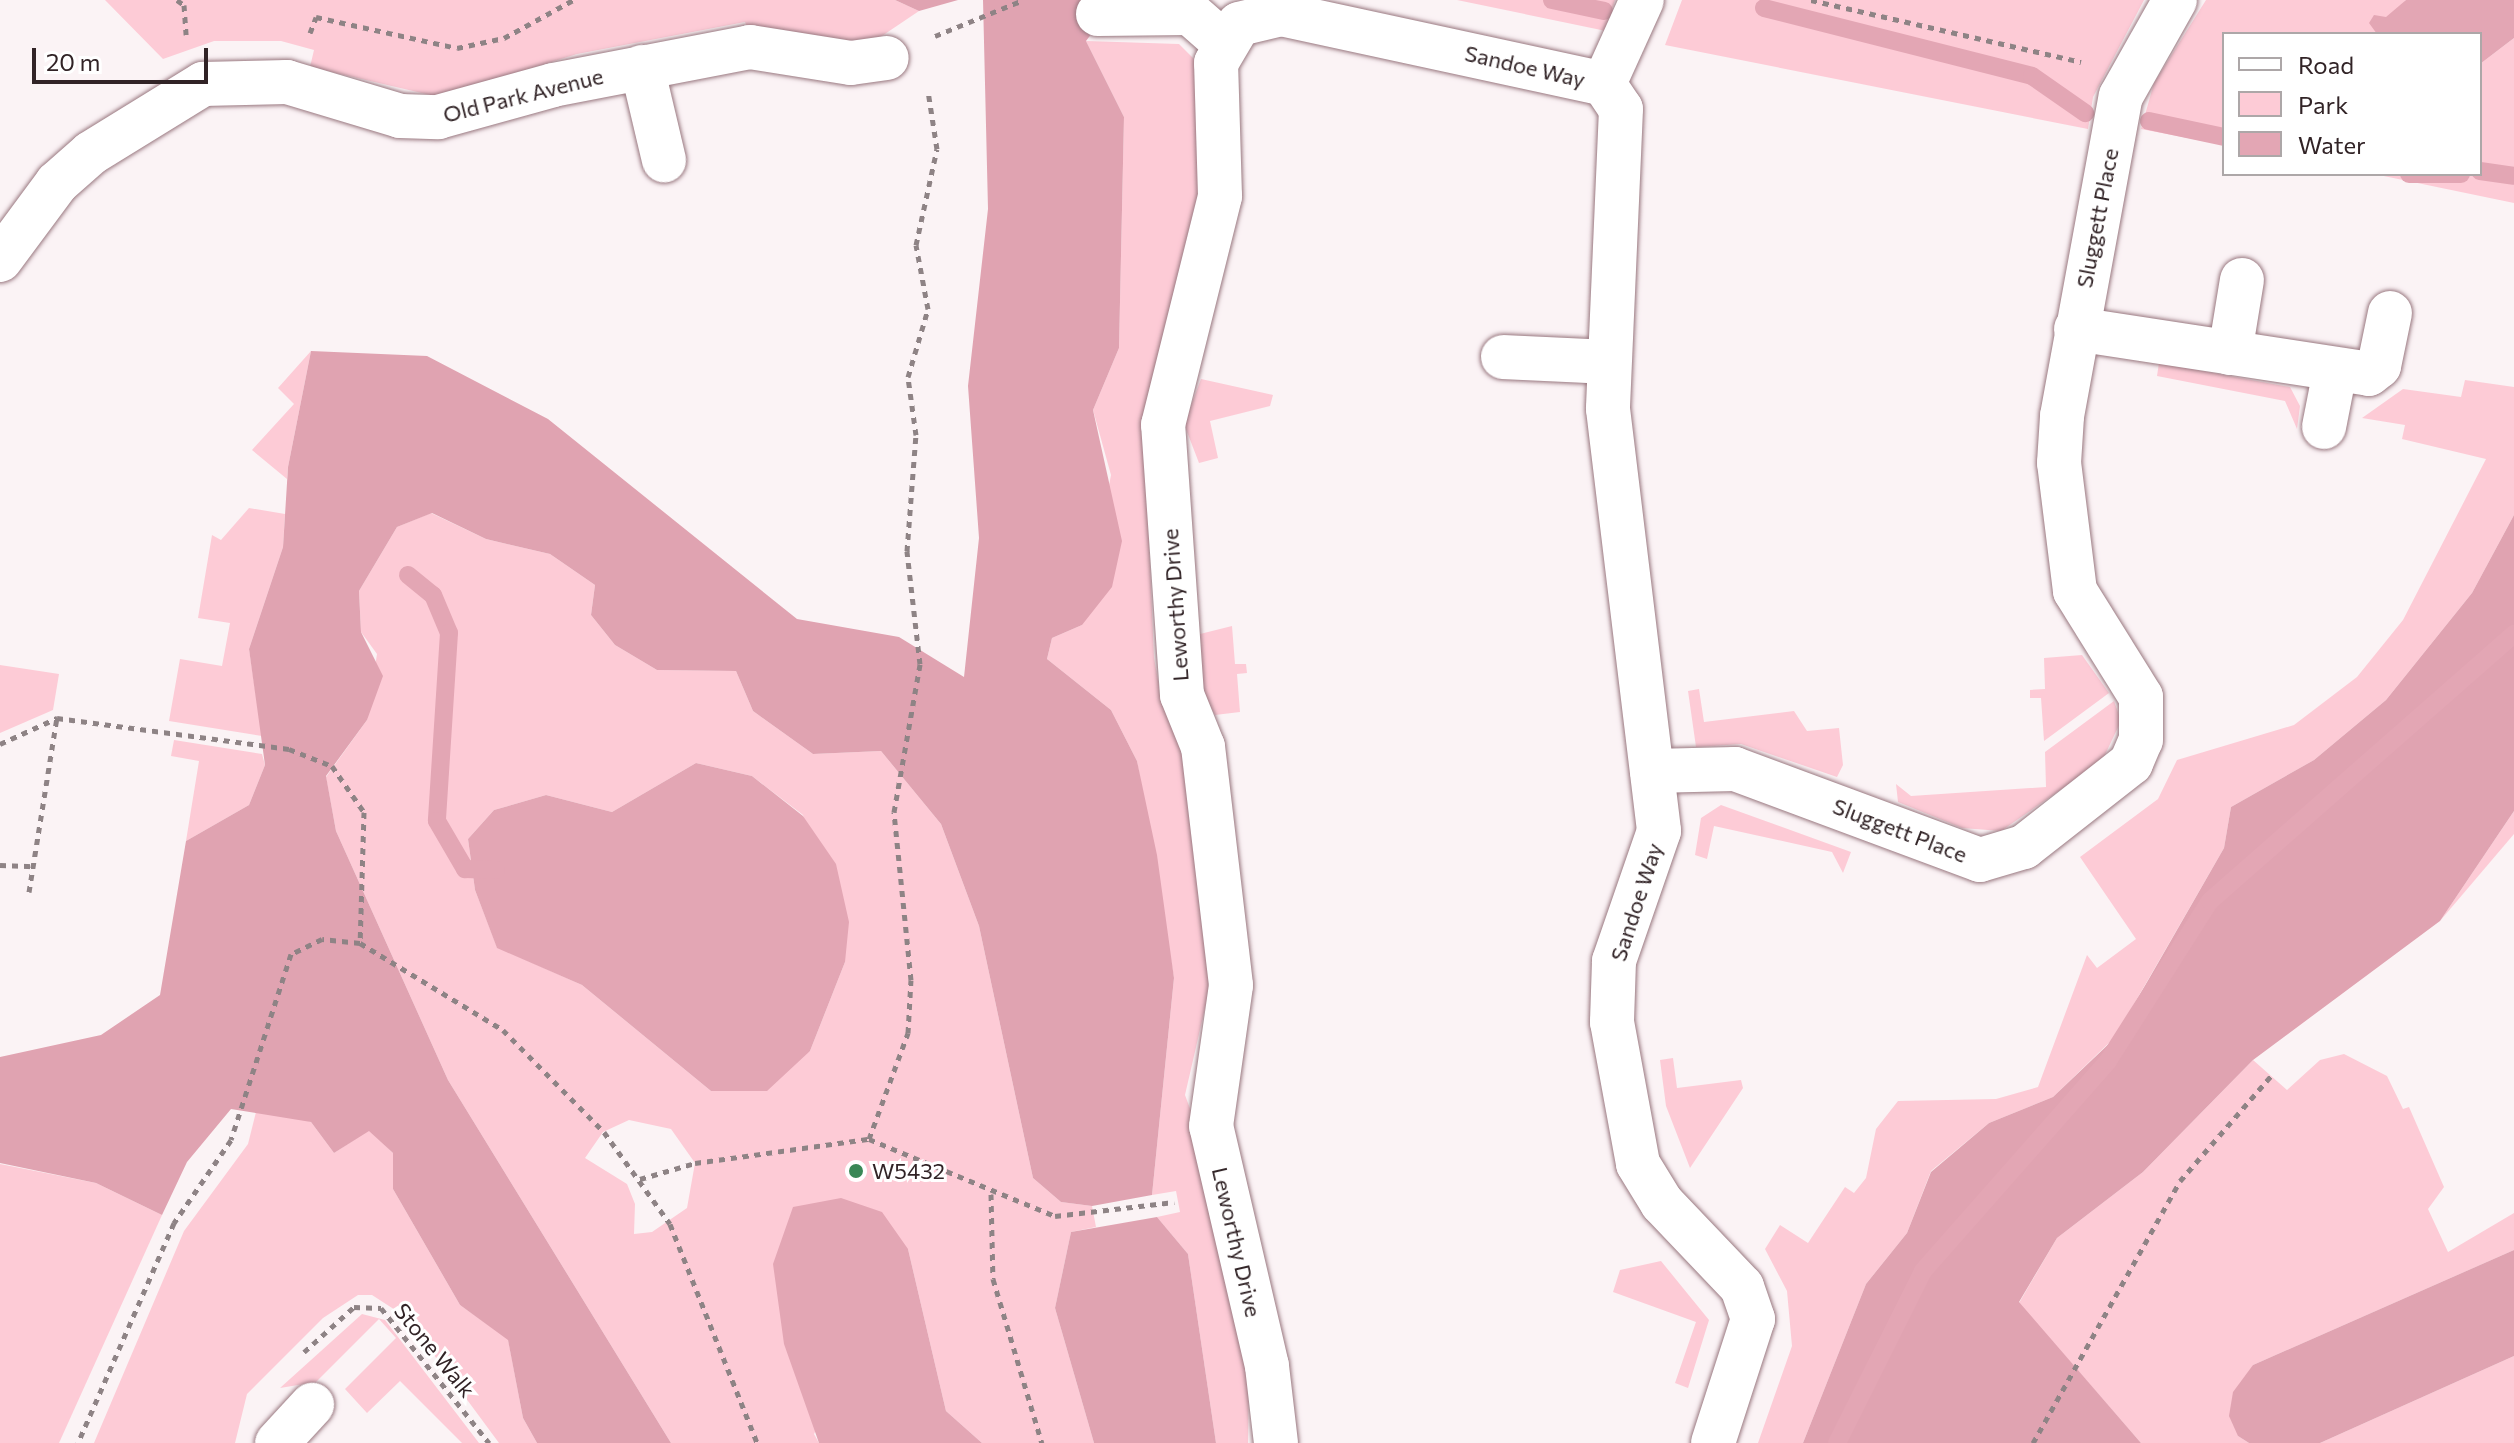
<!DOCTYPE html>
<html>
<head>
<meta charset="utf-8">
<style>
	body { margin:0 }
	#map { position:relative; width:2514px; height:1443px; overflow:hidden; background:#fbf3f5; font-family:Commissioner,sans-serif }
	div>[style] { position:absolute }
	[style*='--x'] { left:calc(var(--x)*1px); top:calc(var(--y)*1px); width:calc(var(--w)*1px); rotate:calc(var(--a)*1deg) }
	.green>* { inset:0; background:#fdcbd6 }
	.forest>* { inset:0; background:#e0a3b1 }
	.water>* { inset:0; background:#e3a6b4 }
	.stream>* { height:18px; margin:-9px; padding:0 9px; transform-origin:9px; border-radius:9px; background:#e3a6b4 }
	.path>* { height:5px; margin-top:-2.5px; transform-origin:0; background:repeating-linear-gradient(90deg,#8e8385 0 6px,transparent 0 12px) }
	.roads { filter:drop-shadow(0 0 2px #997880) drop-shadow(0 0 2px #997880) }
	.minor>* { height:44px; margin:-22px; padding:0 22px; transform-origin:22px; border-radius:22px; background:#fff }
	.dots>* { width:22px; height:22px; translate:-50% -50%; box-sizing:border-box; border:4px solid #fff; border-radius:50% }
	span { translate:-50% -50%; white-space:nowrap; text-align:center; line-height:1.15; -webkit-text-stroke:6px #fff; paint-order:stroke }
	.street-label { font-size:22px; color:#312326 }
	.poi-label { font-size:22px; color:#312326 }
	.left { translate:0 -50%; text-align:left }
	.legend { position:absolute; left:2222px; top:32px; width:260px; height:144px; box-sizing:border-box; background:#fff; border:2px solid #ada7a8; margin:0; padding:10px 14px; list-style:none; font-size:24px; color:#312326 }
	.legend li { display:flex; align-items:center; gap:16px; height:40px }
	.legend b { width:40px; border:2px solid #ada7a8 }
	.scale { position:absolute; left:32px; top:48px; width:176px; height:36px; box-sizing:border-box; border:4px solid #312326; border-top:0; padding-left:10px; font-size:24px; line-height:28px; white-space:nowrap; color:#312326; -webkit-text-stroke:6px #fff; paint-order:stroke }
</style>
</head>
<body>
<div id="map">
	<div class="green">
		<div style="clip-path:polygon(105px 0,895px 0,919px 11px,870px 44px,748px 29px,745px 22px,577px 54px,439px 97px,310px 67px,314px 50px,281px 41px,214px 41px,163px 59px)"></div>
		<div style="clip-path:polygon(1457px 0,1615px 0,1606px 31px)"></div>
		<div style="clip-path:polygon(1682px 0,2144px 0,2093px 97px,2088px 129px,1665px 45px)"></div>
		<div style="clip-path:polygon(2206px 0,2406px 0,2377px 34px,2224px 34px,2224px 145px,2141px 129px,2154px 83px)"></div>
		<div style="clip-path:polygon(2514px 38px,2514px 203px,2374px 174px,2480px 174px,2480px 64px)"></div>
		<div style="clip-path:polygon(1086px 41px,1179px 44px,1196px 61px,1199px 217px,1144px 423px,1154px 658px,1160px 691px,1181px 734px,1211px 982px,1185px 1095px,1202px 1141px,1249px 1375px,1248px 1443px,1216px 1443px,1188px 1254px,1157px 1217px,1180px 1212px,1176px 1191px,1152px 1195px,1174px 978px,1137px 761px,1111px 710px,1047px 659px,1052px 638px,1082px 625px,1111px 475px,1093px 410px,1119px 348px,1124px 117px)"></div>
		<div style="clip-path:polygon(311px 351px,288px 467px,287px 479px,252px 450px,294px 404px,278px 388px)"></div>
		<div style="clip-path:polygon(2159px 363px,2290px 387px,2300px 406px,2297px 429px,2285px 401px,2157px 376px)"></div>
		<div style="clip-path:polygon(1201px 379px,1273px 395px,1270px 406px,1210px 421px,1218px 458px,1199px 463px,1184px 424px)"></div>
		<div style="clip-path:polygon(2465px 380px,2514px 387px,2514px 515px,2472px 593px,2386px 700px,2314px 760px,2231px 807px,2224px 848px,2115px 1037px,2053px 1097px,1989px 1123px,1931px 1171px,1907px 1233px,1866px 1284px,1803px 1443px,1758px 1443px,1792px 1346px,1787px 1291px,1765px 1249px,1780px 1225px,1808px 1243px,1845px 1187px,1854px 1193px,1866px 1178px,1876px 1129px,1898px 1101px,1996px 1099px,2038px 1087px,2087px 955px,2097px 968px,2136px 939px,2080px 857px,2158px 799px,2177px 760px,2294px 725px,2357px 677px,2403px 620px,2486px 459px,2402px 439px,2405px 425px,2362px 418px,2403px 389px,2461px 397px)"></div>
		<div style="clip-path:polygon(249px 508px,285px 514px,283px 547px,249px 649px,262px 736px,169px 721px,180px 659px,222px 666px,230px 623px,198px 618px,212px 535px,221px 540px)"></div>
		<div style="clip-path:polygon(evenodd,431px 513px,486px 539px,550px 554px,595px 585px,591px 615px,615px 645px,657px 670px,736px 671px,753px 711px,813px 754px,881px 751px,941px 824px,979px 926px,1033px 1178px,1061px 1202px,1092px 1206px,1096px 1227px,1071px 1232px,1055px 1308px,1094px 1443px,982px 1443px,946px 1411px,908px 1249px,814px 1434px,819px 1443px,671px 1443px,448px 1080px,336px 831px,326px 777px,367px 720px,377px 654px,361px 632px,359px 591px,397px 527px,431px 513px,696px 763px,752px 776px,803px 815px,845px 962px,810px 1051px,711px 1091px,582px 985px,497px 947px,475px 890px,468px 839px,494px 810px,546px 795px,612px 812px,696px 763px,431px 513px,629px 1120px,671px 1129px,695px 1163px,687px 1208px,652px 1232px,634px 1234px,635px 1204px,627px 1184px,585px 1158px,603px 1132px,629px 1120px)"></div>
		<div style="clip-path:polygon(1232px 626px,1235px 664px,1246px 664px,1247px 673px,1237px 674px,1240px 712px,1215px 715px,1202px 691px,1200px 634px)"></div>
		<div style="clip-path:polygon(2082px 655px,2109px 693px,2044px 741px,2041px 698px,2030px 698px,2030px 690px,2045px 689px,2044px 658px)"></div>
		<div style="clip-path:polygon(0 665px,59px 674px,53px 710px,0 733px)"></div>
		<div style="clip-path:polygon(1699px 689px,1704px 722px,1794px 711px,1807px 731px,1839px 728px,1843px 765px,1837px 777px,1741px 744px,1696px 747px,1688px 691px)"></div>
		<div style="clip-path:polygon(2114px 701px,2121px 721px,2102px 761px,2001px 831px,1962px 828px,1898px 802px,1896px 784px,1911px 796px,2046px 787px,2045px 752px)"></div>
		<div style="clip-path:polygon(174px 740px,262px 754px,265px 765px,249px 805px,186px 841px,199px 761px,171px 756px)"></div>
		<div style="clip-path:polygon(1721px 805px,1851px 852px,1843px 873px,1832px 852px,1714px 826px,1707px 859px,1695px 855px,1701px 818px)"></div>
		<div style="clip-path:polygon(2514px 811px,2514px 834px,2440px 921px)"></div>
		<div style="clip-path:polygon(2344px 1054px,2387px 1076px,2403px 1109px,2409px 1107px,2444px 1187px,2428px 1209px,2448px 1252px,2514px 1213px,2514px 1250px,2253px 1365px,2238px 1436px,2249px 1443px,2141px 1443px,2019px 1303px,2057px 1238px,2143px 1172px,2253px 1060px,2287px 1090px,2320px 1060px)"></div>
		<div style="clip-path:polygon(1673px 1058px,1677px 1088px,1741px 1080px,1743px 1088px,1690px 1168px,1666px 1106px,1660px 1060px)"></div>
		<div style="clip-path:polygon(279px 1111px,311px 1122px,334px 1153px,369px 1130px,393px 1153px,393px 1189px,460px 1305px,508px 1339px,523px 1418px,537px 1443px,499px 1443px,406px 1317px,372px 1295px,358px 1295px,323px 1318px,247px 1394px,235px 1443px,94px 1443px,184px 1231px,248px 1144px,256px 1112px)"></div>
		<div style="clip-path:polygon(0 1164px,96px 1183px,162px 1215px,59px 1443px,0 1443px)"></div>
		<div style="clip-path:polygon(1661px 1261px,1709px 1320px,1688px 1388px,1675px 1383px,1696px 1322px,1613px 1292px,1620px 1270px)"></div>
		<div style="clip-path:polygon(362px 1314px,385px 1320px,479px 1443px,462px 1443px,400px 1381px,367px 1413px,345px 1389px,396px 1338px,379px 1319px,316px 1382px,280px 1388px)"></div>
		<div style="clip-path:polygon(2514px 1356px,2514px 1443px,2320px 1443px)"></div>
	</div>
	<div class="forest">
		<div style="clip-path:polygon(895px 0,958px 0,919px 11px)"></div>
		<div style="clip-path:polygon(983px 0,1117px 0,1086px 41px,1124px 117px,1119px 348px,1093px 410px,1122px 541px,1112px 587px,1082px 625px,1052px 638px,1047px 659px,1111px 710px,1137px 761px,1157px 855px,1174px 978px,1152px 1195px,1092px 1206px,1061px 1202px,1033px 1178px,979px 926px,941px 824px,881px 751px,813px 754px,753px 711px,736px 671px,657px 670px,615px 645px,591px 615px,595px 585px,550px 554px,486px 539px,432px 513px,397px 527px,359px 591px,361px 632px,383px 676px,367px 720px,326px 776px,336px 831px,448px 1080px,671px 1443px,537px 1443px,523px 1418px,508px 1340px,460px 1305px,393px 1189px,393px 1153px,369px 1131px,334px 1153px,311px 1122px,231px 1109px,187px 1162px,162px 1215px,96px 1183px,0 1163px,0 1057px,101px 1035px,160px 995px,186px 841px,249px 805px,265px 765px,249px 649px,283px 547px,288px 467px,311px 351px,427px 356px,548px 419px,797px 619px,899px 637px,964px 677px,979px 538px,968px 386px,988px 209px)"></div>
		<div style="clip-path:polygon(2514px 515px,2514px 811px,2440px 921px,2253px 1060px,2143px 1172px,2057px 1238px,2019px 1302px,2141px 1443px,1803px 1443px,1866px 1284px,1907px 1233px,1931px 1172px,1989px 1123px,2053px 1097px,2115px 1038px,2224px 848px,2231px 807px,2314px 760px,2386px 700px,2472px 593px)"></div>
		<div style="clip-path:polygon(1157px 1217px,1188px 1254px,1216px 1443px,1094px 1443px,1055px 1308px,1071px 1232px)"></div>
		<div style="clip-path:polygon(2514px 1250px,2514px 1356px,2320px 1443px,2249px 1443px,2238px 1436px,2229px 1416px,2233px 1392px,2253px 1365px)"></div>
	</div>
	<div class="water">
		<div style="clip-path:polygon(2406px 0,2514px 0,2514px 38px,2480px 64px,2480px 34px,2377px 34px,2369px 23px,2374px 15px,2386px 17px)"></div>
		<div style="clip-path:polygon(696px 763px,752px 776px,803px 816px,836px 864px,849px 922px,845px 962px,810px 1051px,767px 1091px,711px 1091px,582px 985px,497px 948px,475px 890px,468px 839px,494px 810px,546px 795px,612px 812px)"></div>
		<div style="clip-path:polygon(841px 1198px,882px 1212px,908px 1249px,946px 1411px,982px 1443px,819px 1443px,784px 1344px,773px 1264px,793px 1207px)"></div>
	</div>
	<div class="stream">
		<div style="--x:1552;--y:0;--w:53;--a:11.9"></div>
		<div style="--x:1764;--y:8;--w:276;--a:14.2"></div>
		<div style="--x:2032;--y:76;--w:65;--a:34.9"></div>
		<div style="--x:2149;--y:121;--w:77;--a:12"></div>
		<div style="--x:2480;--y:171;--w:34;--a:8"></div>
		<div style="--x:2409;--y:174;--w:52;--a:0"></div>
		<div style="--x:408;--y:575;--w:32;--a:39"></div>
		<div style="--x:433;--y:595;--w:41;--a:67.2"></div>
		<div style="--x:449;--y:633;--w:188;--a:93.7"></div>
		<div style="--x:437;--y:821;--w:56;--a:59.7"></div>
		<div style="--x:465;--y:869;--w:31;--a:2"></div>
		<div style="--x:1837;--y:1443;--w:192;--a:-63.4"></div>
		<div style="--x:1923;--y:1271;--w:280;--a:-48.6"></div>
		<div style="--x:2108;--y:1061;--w:190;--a:-57.5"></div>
		<div style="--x:2210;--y:901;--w:405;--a:-41.3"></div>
	</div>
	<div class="path">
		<div style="--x:177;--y:0;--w:9;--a:36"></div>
		<div style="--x:184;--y:5;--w:30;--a:86"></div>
		<div style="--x:1811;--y:0;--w:277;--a:12.9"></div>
		<div style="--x:310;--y:33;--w:17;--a:-69"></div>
		<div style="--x:316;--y:17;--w:144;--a:12.4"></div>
		<div style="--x:457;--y:48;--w:48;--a:-12"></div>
		<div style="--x:504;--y:38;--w:79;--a:-28.8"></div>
		<div style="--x:935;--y:36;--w:95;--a:-22.2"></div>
		<div style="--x:0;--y:744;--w:63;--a:-24.5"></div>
		<div style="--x:57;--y:718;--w:234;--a:7.6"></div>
		<div style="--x:289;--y:749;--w:46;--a:21.6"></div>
		<div style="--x:332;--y:766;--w:56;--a:55.2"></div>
		<div style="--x:364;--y:812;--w:131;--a:91.7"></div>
		<div style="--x:360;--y:943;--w:38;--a:-174"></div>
		<div style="--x:322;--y:939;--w:34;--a:154"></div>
		<div style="--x:291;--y:954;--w:195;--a:107.9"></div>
		<div style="--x:231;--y:1140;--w:101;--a:124.5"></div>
		<div style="--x:174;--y:1223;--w:240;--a:113.6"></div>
		<div style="--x:0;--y:865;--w:34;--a:2"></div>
		<div style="--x:29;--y:892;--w:176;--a:-80.9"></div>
		<div style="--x:360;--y:943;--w:167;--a:31.3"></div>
		<div style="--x:503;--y:1030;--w:144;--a:45.3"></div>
		<div style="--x:604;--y:1132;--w:113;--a:54.3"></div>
		<div style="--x:670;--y:1224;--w:236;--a:68.3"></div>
		<div style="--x:869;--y:1139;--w:113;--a:-69.8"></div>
		<div style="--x:908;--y:1033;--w:53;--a:-86.8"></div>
		<div style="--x:911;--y:980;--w:169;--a:-95.8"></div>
		<div style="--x:894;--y:812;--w:150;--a:-80"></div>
		<div style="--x:920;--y:664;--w:114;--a:-96.6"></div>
		<div style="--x:907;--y:551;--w:116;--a:-85.6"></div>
		<div style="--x:916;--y:435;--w:59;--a:-97.9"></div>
		<div style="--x:908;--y:377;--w:71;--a:-73.6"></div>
		<div style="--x:928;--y:309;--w:65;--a:-100.6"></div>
		<div style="--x:916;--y:245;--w:98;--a:-77.7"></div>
		<div style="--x:937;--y:149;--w:59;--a:-98.8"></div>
		<div style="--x:640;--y:1179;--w:57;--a:-16.2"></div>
		<div style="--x:695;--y:1163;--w:176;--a:-7.9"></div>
		<div style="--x:869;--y:1139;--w:201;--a:22.5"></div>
		<div style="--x:1055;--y:1216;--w:120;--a:-6.7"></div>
		<div style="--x:991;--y:1194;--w:85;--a:88.7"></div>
		<div style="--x:993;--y:1279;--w:171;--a:73.4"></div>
		<div style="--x:304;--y:1352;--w:67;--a:-42"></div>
		<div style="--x:354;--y:1307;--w:27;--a:2"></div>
		<div style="--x:381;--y:1308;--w:173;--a:51.3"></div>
		<div style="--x:2033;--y:1443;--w:300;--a:-60.7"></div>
		<div style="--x:2180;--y:1181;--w:139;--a:-49.1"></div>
	</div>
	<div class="roads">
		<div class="minor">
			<div style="--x:1098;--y:14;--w:92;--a:-0.6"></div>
			<div style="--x:1190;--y:13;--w:44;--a:41.3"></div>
			<div style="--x:642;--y:67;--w:96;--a:76.7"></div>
			<div style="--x:1604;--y:84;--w:92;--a:-65.7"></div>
			<div style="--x:0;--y:260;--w:96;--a:-53.5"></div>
			<div style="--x:57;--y:183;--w:45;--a:-41.4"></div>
			<div style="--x:91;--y:153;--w:132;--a:-31.6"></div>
			<div style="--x:203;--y:84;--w:84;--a:-1.4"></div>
			<div style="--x:287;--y:82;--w:118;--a:16.7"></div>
			<div style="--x:400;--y:116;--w:38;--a:2"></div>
			<div style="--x:438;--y:117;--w:119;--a:-15.5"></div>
			<div style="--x:553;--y:85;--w:201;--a:-10.9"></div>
			<div style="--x:750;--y:47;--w:102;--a:9"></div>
			<div style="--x:851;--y:63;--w:36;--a:-8"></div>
			<div style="--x:2076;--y:329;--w:296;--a:8.7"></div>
			<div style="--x:2369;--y:374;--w:13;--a:-39"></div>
			<div style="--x:2379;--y:366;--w:54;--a:-78.3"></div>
			<div style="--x:2230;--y:353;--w:74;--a:-80.7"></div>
			<div style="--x:1503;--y:357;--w:106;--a:2.7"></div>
			<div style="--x:2324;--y:427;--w:57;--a:-78.9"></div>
			<div style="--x:1652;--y:771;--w:83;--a:-1.4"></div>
			<div style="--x:1735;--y:769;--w:261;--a:20.4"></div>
			<div style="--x:1980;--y:860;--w:46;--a:-16.5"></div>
			<div style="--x:2024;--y:847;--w:136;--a:-38.1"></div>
			<div style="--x:2131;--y:763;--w:25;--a:-67"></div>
			<div style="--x:2141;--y:740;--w:43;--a:-90"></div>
			<div style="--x:2141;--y:697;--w:125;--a:-121.9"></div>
			<div style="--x:2075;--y:591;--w:129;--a:-97.1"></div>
			<div style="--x:2059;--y:463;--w:47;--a:-86.3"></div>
			<div style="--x:2062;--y:416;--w:325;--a:-79.6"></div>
			<div style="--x:2121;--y:96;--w:110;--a:-60.6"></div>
			<div style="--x:277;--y:1443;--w:52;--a:-47.4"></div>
			<div style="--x:1276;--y:1443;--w:78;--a:-96.7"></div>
			<div style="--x:1267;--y:1366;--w:246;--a:-103.1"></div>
			<div style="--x:1211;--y:1126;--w:142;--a:-81.9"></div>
			<div style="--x:1231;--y:985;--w:240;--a:-96.7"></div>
			<div style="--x:1203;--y:747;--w:56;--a:-112"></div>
			<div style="--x:1182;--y:695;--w:271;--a:-94"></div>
			<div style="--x:1163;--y:425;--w:236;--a:-76"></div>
			<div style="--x:1220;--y:196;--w:133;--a:-91.7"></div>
			<div style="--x:1216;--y:63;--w:45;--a:-59.5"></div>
			<div style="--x:1239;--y:24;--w:43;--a:-13.4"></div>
			<div style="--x:1281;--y:14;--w:330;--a:12.2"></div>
			<div style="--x:1604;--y:84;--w:30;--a:56"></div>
			<div style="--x:1621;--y:109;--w:300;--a:92.5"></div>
			<div style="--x:1608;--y:409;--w:425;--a:83.1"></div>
			<div style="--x:1659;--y:831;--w:138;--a:109.1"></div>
			<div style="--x:1614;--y:961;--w:61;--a:91.9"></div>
			<div style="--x:1612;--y:1022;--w:144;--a:79.6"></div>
			<div style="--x:1638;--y:1164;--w:46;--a:58.4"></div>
			<div style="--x:1662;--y:1203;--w:116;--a:46.4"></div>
			<div style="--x:1742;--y:1287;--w:34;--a:71"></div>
			<div style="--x:1753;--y:1319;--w:130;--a:107.9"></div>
		</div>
	</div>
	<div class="dots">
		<div style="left:856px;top:1171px;background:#398756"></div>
	</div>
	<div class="street-label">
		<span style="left:1525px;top:66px;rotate:13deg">Sandoe Way</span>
		<span style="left:523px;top:95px;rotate:-14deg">Old Park Avenue</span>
		<span style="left:2097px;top:218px;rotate:-79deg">Sluggett Place</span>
		<span style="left:1175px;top:605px;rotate:-94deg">Leworthy Drive</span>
		<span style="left:1900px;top:830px;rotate:21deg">Sluggett Place</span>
		<span style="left:1636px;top:902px;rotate:-72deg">Sandoe Way</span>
		<span style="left:1237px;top:1242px;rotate:77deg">Leworthy Drive</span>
		<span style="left:435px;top:1350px;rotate:51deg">Stone Walk</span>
	</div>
	<div class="poi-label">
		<span class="left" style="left:872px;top:1171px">W5432</span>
	</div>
	<ul class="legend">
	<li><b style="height:10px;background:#fff"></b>Road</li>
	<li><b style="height:22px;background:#fdcbd6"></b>Park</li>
	<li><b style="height:22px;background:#e3a6b4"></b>Water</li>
	</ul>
	<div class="scale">20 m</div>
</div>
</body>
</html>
